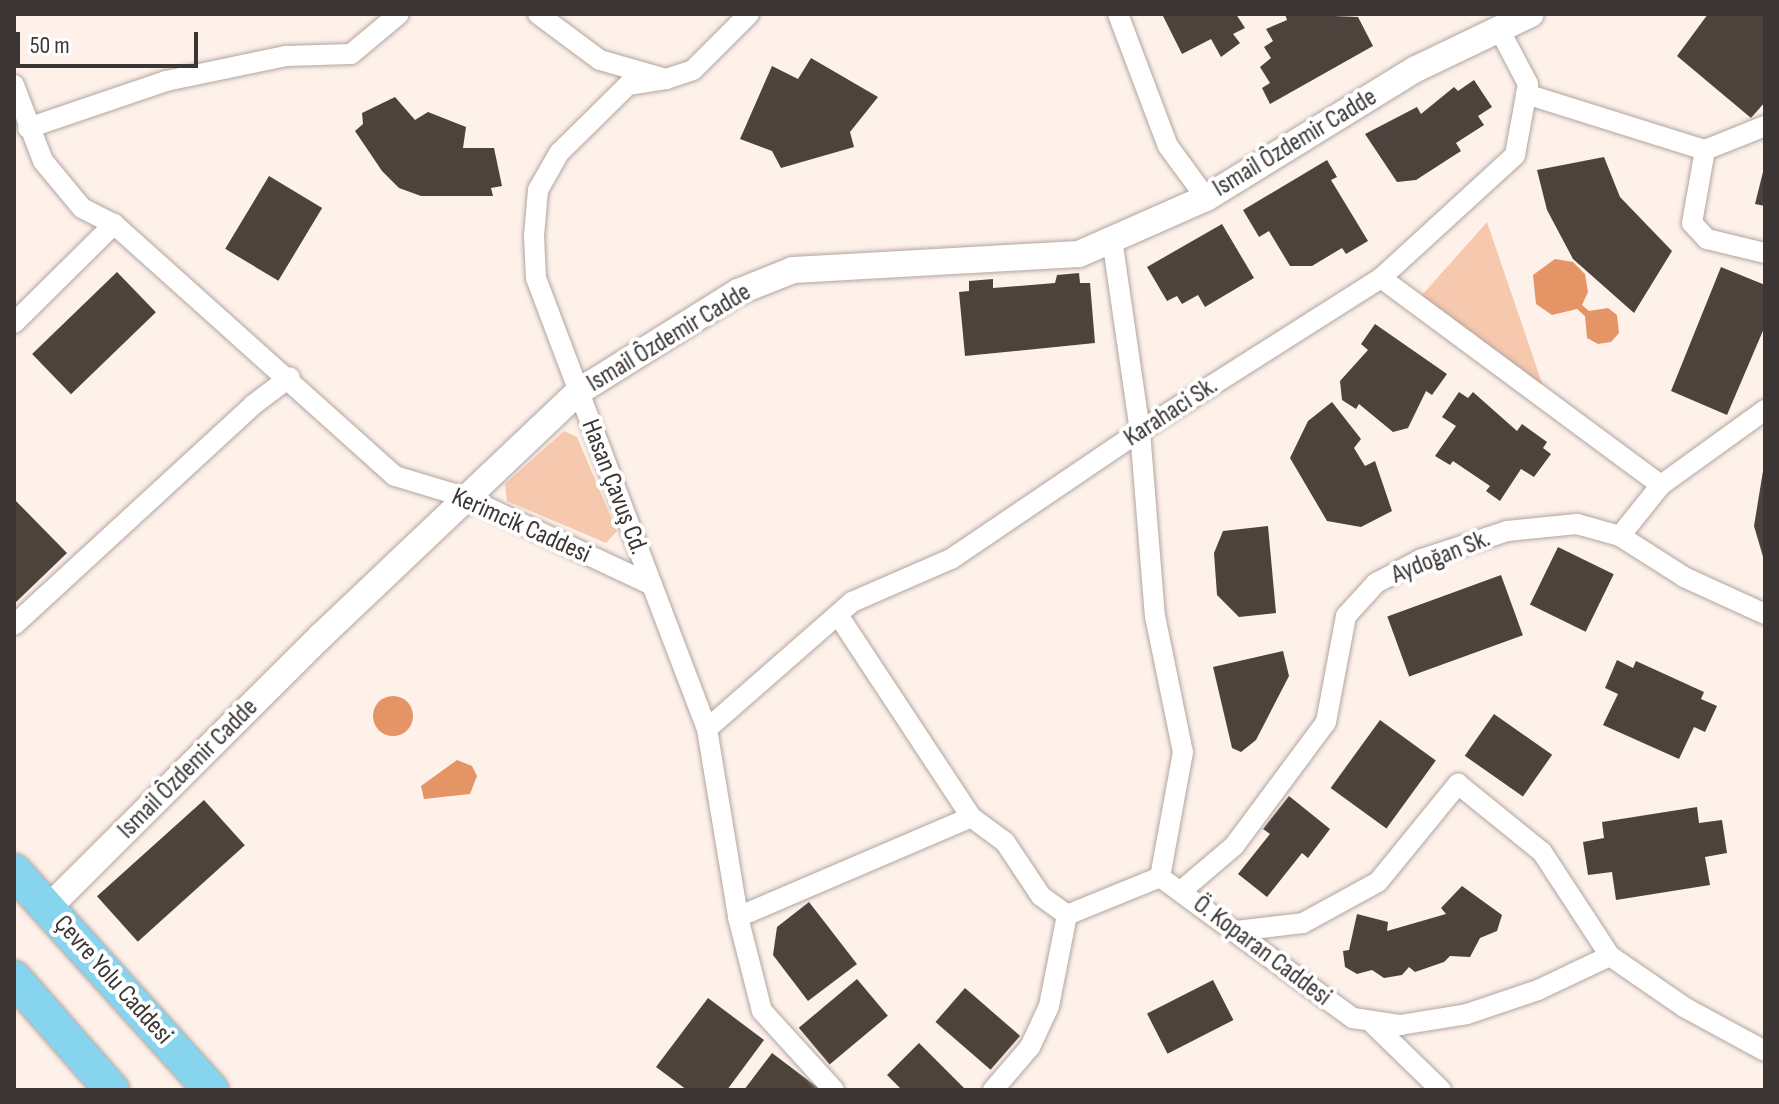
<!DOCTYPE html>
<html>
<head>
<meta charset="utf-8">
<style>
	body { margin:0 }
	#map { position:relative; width:1779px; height:1104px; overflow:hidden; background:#fef1ea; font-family:"Sofia Sans Condensed",sans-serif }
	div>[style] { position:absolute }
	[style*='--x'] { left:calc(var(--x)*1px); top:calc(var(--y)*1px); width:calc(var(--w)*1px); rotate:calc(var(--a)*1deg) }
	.green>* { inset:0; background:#f6c8ae }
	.water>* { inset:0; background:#e49465 }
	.round { border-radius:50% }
	.building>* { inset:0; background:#4d433d; transform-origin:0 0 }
	.roads { filter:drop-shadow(0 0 2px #b1a59f) drop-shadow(0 0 2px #b1a59f) }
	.minor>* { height:20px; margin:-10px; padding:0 10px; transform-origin:10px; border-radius:10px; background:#fff }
	.tertiary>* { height:26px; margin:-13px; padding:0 13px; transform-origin:13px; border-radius:13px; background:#fff }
	.trunk>* { height:34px; margin:-17px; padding:0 17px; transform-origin:17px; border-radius:17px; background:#86d4ee }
	span { translate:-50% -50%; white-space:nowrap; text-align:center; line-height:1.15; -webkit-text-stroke:8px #fff; paint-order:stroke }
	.street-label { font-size:26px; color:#3b3634 }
	.frame { position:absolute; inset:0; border:16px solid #3b3634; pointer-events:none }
	.scale { position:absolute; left:16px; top:32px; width:182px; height:36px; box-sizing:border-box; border:4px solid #3b3634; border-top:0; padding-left:10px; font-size:24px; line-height:28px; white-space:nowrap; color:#3b3634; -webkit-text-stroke:6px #fff; paint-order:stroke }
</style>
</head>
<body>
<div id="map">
	<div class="green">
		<div style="clip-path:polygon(1487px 222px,1543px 386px,1422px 295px)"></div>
		<div style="clip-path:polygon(564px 431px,577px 437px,617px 531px,606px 543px,507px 501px,505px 484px)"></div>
	</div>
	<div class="water">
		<div style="clip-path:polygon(1555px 259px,1573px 262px,1585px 274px,1588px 292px,1582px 305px,1589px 311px,1608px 308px,1617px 315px,1619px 333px,1611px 342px,1598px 344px,1587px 338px,1585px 316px,1577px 309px,1552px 315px,1536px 304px,1533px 275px)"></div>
		<div class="round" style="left:373px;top:696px;width:40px;height:40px"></div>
		<div style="clip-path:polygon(457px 760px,472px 766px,477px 776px,470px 794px,424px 799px,421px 786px)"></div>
	</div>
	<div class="building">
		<div style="clip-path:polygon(1162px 14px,1236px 14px,1245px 28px,1233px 34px,1240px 43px,1221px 57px,1211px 39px,1182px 54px)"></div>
		<div style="clip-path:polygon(1285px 14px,1358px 17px,1373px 46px,1270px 104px,1262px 88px,1270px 83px,1260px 67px,1271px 58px,1264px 47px,1273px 41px,1266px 29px,1287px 20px)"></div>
		<div style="clip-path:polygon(1708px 14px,1765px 14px,1765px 102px,1751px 118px,1677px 56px)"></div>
		<div style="clip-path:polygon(811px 58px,878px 97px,850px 132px,854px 147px,781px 168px,772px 151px,740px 139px,772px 66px,798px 79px)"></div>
		<div style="clip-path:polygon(1474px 80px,1492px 107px,1478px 116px,1484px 125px,1456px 143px,1461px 151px,1416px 180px,1397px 182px,1365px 134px,1417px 107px,1421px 114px,1454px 87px,1458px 91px)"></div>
		<div style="clip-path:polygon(395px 97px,415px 120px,428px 112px,466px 127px,463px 148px,494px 148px,502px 186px,491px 188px,493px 196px,421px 196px,399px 188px,382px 171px,355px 131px,363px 124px,362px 113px)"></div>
		<div style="clip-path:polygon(1604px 157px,1620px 197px,1672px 251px,1634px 313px,1573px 259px,1547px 210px,1537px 170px)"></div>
		<div style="clip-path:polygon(1327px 160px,1337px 177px,1331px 180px,1368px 241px,1346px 254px,1342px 248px,1312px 266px,1290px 266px,1269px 231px,1259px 237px,1243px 210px)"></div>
		<div style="clip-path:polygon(1764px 168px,1765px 168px,1765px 206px,1755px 204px)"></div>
		<div style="left:269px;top:176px;width:62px;height:85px;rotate:31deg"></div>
		<div style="clip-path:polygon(1222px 224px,1254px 278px,1205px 307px,1198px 295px,1182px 304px,1177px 296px,1167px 301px,1147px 267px)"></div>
		<div style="clip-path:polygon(1721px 267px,1765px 285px,1765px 326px,1727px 415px,1671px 391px)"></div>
		<div style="left:117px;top:272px;width:56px;height:118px;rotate:46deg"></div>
		<div style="clip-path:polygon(1079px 273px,1080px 283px,1090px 283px,1095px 343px,965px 356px,959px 292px,969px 291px,969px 281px,993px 279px,993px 288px,1055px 283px,1057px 275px)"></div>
		<div style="clip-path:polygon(1375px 324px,1447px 374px,1432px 395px,1426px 391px,1408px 428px,1393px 432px,1359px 404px,1356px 409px,1342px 400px,1340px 381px,1368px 350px,1361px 344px)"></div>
		<div style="clip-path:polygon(1459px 392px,1468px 398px,1473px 392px,1517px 431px,1522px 424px,1547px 442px,1543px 448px,1551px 454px,1534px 477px,1521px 469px,1500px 501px,1486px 491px,1490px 486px,1453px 461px,1450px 465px,1435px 456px,1456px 426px,1442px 417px)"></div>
		<div style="clip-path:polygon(1332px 402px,1361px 439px,1354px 448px,1365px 466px,1375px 461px,1392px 511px,1361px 527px,1327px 521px,1290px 458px,1308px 421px)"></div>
		<div style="clip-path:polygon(1763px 471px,1765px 471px,1764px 560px,1754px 526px)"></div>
		<div style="clip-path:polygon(14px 499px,67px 553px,14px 604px)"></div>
		<div style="clip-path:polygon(1268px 526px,1276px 613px,1239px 617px,1217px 595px,1214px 553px,1223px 531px)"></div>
		<div style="left:1558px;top:547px;width:62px;height:64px;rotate:26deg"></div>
		<div style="left:1501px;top:575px;width:64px;height:121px;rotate:70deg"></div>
		<div style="clip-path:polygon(1283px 651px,1289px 676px,1256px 740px,1241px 752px,1232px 748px,1213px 667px)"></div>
		<div style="clip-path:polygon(1617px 660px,1633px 668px,1636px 661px,1704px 692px,1701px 699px,1717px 706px,1705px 732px,1694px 727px,1679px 759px,1603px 725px,1618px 694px,1605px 688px)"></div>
		<div style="left:1494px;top:714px;width:71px;height:51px;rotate:35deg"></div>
		<div style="left:1380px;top:720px;width:69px;height:84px;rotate:36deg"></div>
		<div style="clip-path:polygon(1289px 796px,1330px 829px,1308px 858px,1302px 853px,1267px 897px,1238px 874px,1270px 834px,1263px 829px)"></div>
		<div style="left:204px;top:800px;width:61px;height:144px;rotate:48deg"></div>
		<div style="clip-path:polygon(1697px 807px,1699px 823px,1722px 820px,1727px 853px,1705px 857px,1710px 885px,1616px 900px,1612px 872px,1588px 875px,1583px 842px,1604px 838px,1602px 822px)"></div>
		<div style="clip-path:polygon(1462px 886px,1502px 915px,1497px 931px,1480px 938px,1470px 957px,1450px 956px,1444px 962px,1415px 972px,1409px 967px,1402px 975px,1384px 978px,1372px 970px,1357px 974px,1345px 967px,1343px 951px,1349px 950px,1357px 914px,1388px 922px,1387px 931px,1446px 914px,1441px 908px)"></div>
		<div style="clip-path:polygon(809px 902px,857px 964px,808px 1001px,773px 955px,777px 927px)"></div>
		<div style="left:857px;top:979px;width:48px;height:76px;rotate:50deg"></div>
		<div style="left:1213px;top:980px;width:45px;height:74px;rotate:63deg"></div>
		<div style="left:965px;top:988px;width:73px;height:45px;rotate:41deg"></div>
		<div style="clip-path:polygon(708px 998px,764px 1040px,727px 1090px,687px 1090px,656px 1067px)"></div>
		<div style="clip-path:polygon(919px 1043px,966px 1090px,902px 1090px,887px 1075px)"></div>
		<div style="clip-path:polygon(772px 1053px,821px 1090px,744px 1090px)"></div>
	</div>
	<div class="roads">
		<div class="minor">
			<div style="--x:538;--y:14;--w:77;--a:36.6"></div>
			<div style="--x:600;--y:60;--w:69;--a:16.1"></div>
			<div style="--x:666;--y:79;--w:28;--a:-18"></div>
			<div style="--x:693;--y:70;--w:79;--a:-45"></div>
			<div style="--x:1118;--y:14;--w:141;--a:69.3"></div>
			<div style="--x:1168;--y:146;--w:64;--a:53.8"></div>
			<div style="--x:14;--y:85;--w:81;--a:69.1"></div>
			<div style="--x:43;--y:161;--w:61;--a:50.3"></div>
			<div style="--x:82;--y:208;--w:36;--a:27"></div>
			<div style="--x:114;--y:224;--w:377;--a:41.9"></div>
			<div style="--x:395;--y:476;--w:73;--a:16.7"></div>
			<div style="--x:465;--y:497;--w:207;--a:25.2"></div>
			<div style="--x:652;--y:585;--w:154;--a:69.1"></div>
			<div style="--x:707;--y:729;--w:191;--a:80.6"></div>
			<div style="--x:738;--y:917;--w:97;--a:75.7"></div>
			<div style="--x:762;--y:1011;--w:107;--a:47.7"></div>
			<div style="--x:1526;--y:94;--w:188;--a:17.4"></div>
			<div style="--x:1705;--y:150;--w:74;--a:100.1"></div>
			<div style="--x:1692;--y:223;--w:22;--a:47"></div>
			<div style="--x:1707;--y:239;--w:60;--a:13.6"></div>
			<div style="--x:28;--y:128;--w:146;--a:-18.8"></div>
			<div style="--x:166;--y:81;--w:123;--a:-11.8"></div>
			<div style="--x:286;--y:56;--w:65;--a:-1.8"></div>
			<div style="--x:351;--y:54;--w:62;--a:-39.8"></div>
			<div style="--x:1705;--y:150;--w:65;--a:-21.8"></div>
			<div style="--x:1112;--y:239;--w:194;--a:81.7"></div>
			<div style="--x:1140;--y:431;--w:186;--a:85.4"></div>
			<div style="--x:1155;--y:616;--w:139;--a:78.4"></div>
			<div style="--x:1183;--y:752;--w:127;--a:100.4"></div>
			<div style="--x:1381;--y:278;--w:348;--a:36.5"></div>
			<div style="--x:1661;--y:485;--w:128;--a:-35.8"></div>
			<div style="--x:14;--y:323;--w:141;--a:-44.7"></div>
			<div style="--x:1620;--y:536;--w:65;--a:-51.2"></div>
			<div style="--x:652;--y:585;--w:328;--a:-110.7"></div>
			<div style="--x:536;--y:278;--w:42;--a:-92.7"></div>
			<div style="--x:534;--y:236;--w:46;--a:-85"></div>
			<div style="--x:538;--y:190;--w:43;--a:-60.4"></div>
			<div style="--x:559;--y:153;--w:97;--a:-44.6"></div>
			<div style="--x:628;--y:85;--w:38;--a:-9"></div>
			<div style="--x:838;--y:615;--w:242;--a:56.6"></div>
			<div style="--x:971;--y:817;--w:42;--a:36.3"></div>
			<div style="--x:1005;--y:842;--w:65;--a:56.3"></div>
			<div style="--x:1041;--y:896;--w:32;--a:36"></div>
			<div style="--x:14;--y:625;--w:325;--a:-42.6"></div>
			<div style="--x:253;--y:405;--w:46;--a:-37.1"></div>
			<div style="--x:707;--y:729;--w:193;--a:-41.2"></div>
			<div style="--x:852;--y:602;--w:108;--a:-23.5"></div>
			<div style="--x:951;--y:559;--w:228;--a:-34.1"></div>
			<div style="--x:1140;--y:431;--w:285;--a:-32.4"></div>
			<div style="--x:1381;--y:278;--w:182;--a:-42.5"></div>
			<div style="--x:1515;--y:155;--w:72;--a:-79.6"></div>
			<div style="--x:1528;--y:84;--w:62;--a:-117.8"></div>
			<div style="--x:1181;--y:891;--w:70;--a:-40.3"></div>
			<div style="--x:1234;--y:846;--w:154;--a:-53.4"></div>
			<div style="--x:1326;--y:722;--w:108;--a:-79.3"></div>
			<div style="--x:1346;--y:616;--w:45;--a:-47.7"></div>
			<div style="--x:1376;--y:583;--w:52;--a:-27.6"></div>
			<div style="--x:1422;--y:559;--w:89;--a:-18.2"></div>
			<div style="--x:1507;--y:531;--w:70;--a:-5.7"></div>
			<div style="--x:1577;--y:524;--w:45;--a:15.6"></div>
			<div style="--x:1620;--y:536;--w:76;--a:32.6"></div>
			<div style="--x:1684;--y:577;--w:89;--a:24.6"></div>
			<div style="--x:738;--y:917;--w:254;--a:-23.2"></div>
			<div style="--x:1236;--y:931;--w:67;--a:-6.8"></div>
			<div style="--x:1303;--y:923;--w:85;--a:-28.7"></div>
			<div style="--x:1378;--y:882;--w:127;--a:-50.8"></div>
			<div style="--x:1458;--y:784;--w:108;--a:39"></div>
			<div style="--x:1542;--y:852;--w:124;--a:56.8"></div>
			<div style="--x:1370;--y:1021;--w:99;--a:44.2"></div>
			<div style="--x:993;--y:1090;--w:57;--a:-49.3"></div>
			<div style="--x:1030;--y:1047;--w:45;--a:-65.1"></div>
			<div style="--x:1049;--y:1006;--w:93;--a:-78.8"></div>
			<div style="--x:1067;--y:915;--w:100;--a:-22.2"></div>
			<div style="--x:1160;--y:877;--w:239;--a:36.2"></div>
			<div style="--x:1353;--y:1018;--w:48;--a:8.5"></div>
			<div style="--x:1400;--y:1025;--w:68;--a:-9.3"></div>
			<div style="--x:1467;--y:1014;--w:75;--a:-18.7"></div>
			<div style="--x:1538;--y:990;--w:80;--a:-25.3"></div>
			<div style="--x:1610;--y:956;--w:90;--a:34.6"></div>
			<div style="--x:1684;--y:1007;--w:92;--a:28.5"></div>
		</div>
		<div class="tertiary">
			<div style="--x:48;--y:908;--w:385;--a:-44.9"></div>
			<div style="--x:321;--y:636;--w:354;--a:-43.5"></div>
			<div style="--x:578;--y:392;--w:189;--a:-32"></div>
			<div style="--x:738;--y:292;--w:59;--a:-21.8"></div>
			<div style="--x:793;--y:270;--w:286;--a:-3.2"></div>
			<div style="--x:1079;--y:254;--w:139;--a:-23.8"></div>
			<div style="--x:1206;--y:198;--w:246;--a:-31.6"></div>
			<div style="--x:1416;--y:69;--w:127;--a:-25.6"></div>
		</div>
		<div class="trunk">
			<div style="--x:14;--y:871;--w:295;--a:48"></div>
			<div style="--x:14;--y:978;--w:149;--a:48.8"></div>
		</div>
	</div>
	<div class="street-label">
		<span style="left:1295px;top:143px;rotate:-31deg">Ismail Ôzdemir Cadde</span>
		<span style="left:669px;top:338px;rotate:-31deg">Ismail Ôzdemir Cadde</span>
		<span style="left:1171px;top:412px;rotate:-33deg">Karahaci Sk.</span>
		<span style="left:614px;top:487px;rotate:69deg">Hasan Çavuş Cd.</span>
		<span style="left:521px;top:526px;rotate:24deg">Kerimcik Caddesi</span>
		<span style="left:1441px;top:557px;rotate:-22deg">Aydoğan Sk.</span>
		<span style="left:188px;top:769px;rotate:-45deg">Ismail Ôzdemir Cadde</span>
		<span style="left:1262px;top:951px;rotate:37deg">Ö. Koparan Caddesi</span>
		<span style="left:113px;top:980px;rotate:48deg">Çevre Yolu Caddesi</span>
	</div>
	<div class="frame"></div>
	<div class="scale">50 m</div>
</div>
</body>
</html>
